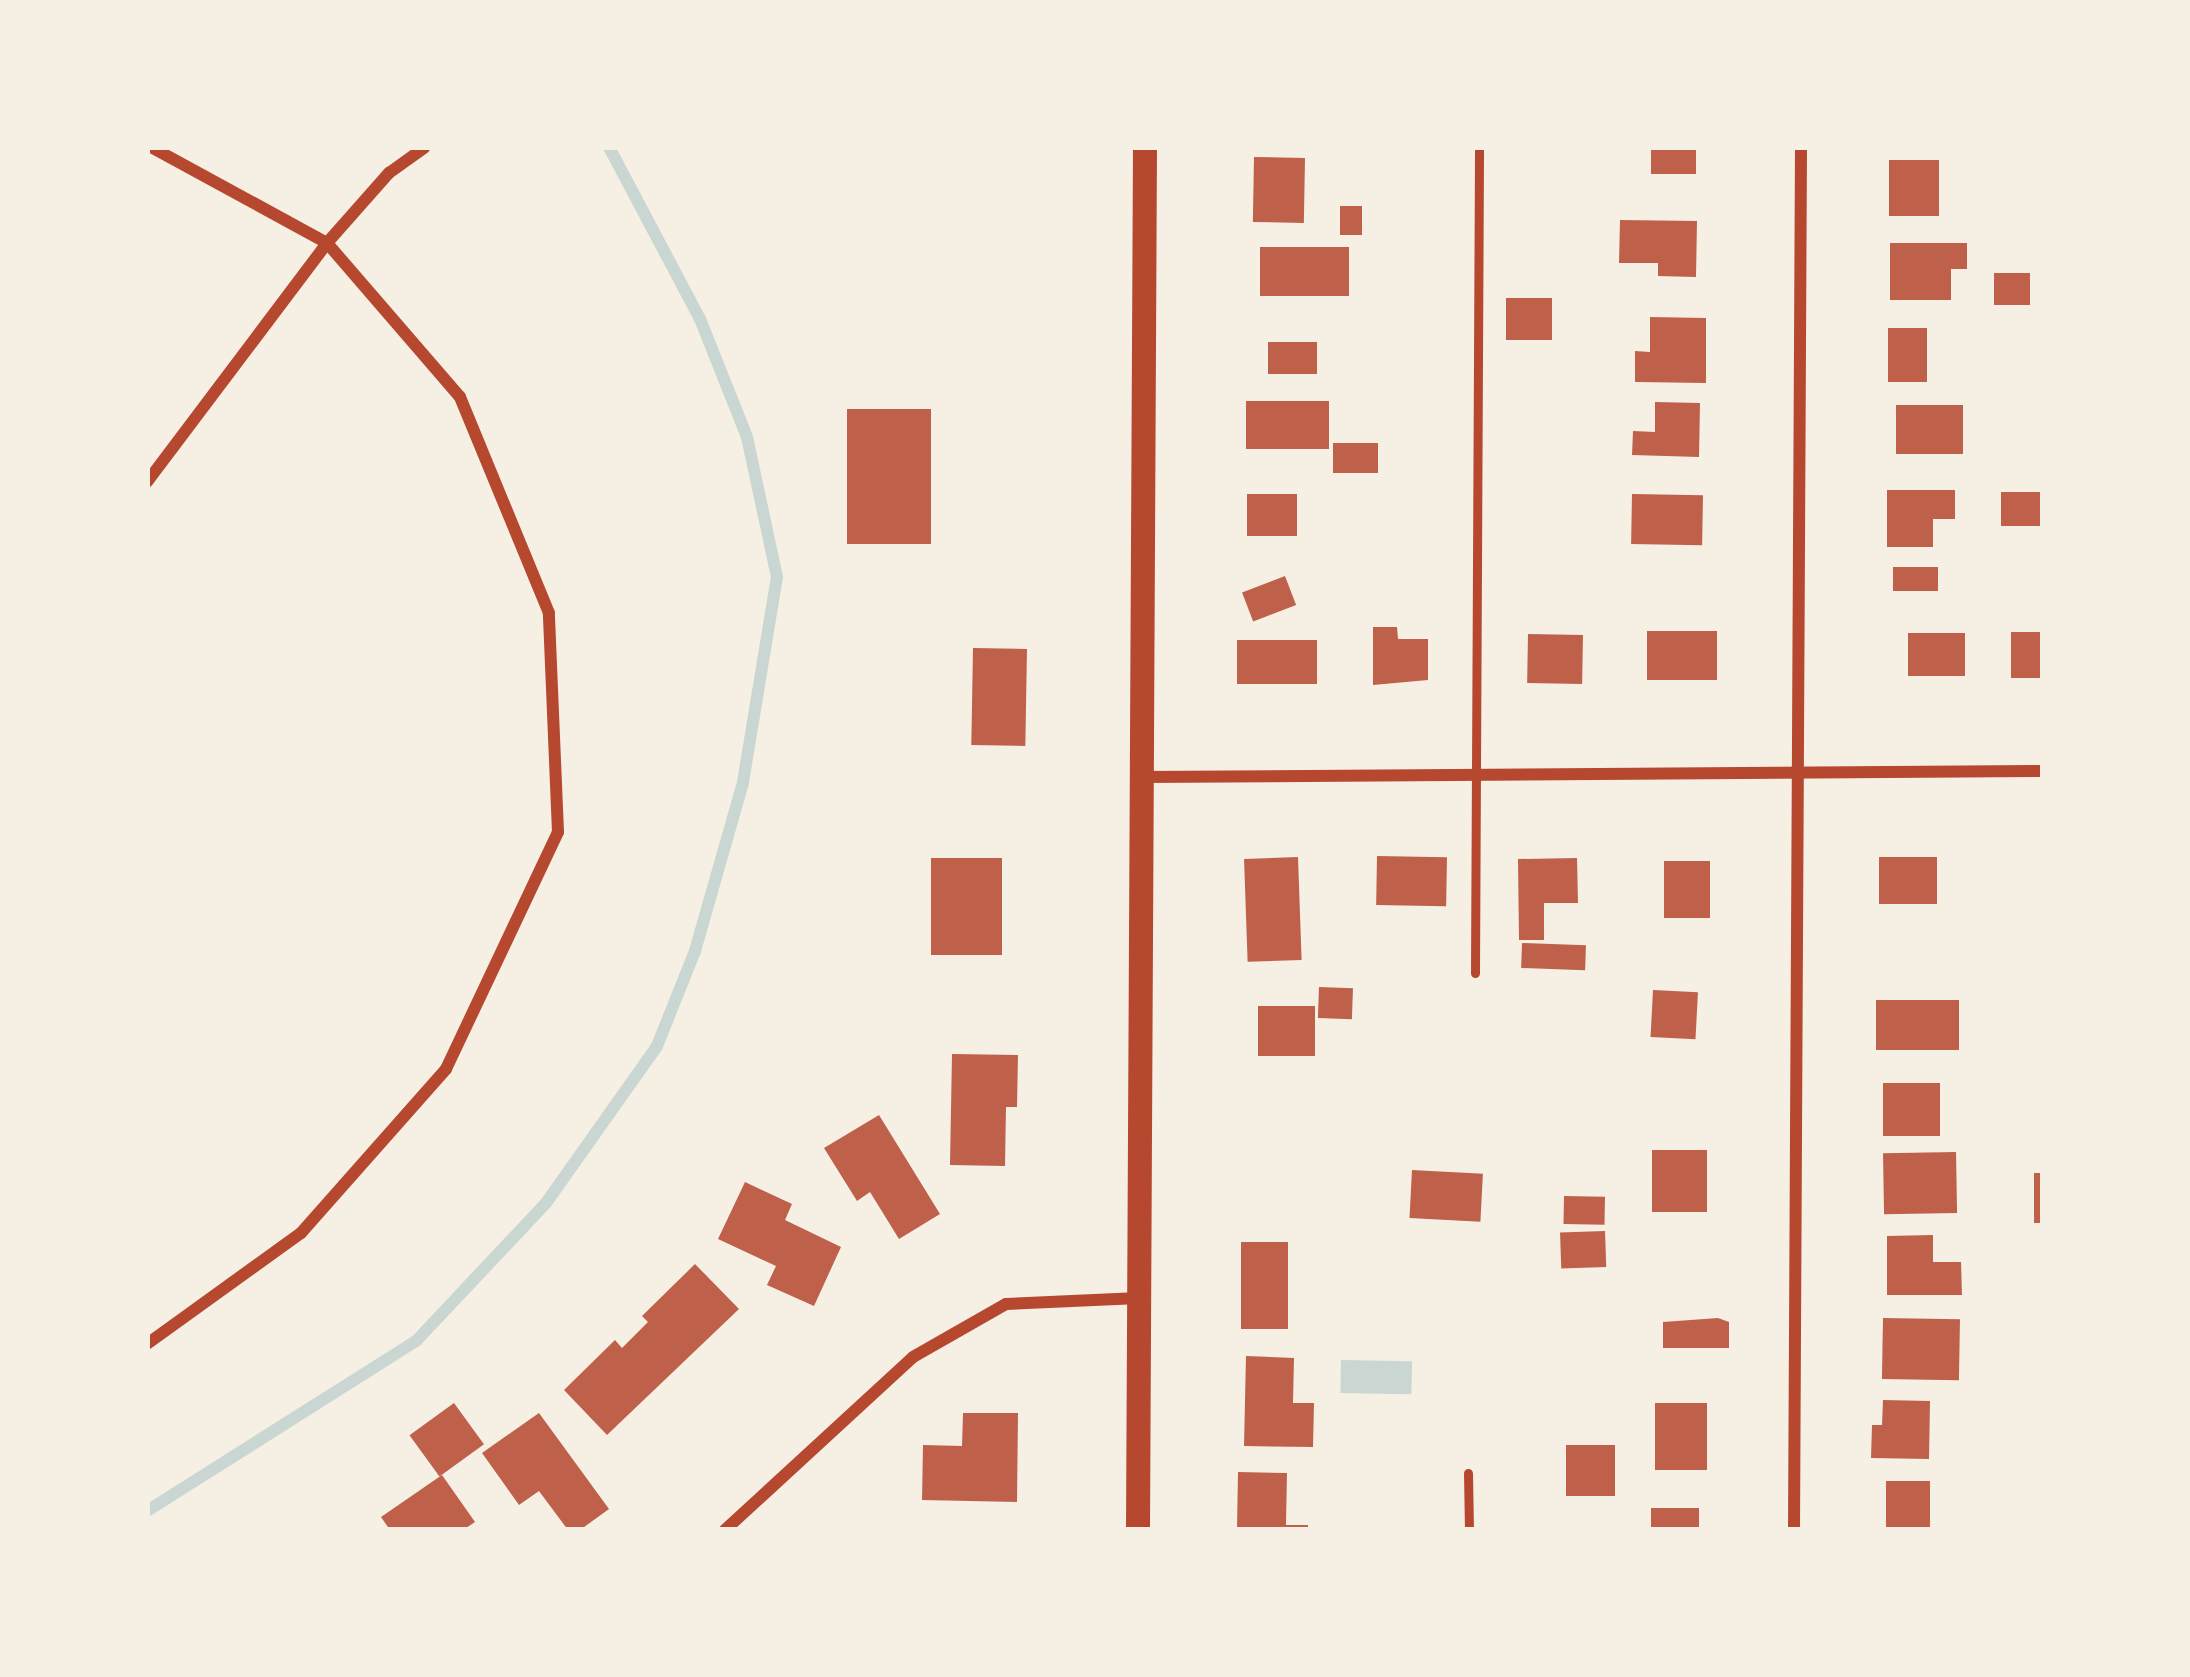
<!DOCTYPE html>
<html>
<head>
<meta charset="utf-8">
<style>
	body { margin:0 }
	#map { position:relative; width:2190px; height:1677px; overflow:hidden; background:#f6efe4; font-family:"IBM Plex Sans",sans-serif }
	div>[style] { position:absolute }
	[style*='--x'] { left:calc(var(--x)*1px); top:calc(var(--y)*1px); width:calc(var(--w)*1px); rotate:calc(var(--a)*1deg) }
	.water>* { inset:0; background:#c9d6d2; transform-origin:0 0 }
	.stream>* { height:12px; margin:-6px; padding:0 6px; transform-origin:6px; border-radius:6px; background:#c9d6d2 }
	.building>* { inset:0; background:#bf614a; transform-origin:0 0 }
	.service>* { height:9px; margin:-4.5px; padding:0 4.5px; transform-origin:4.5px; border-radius:4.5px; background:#b5482f }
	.minor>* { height:12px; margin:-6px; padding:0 6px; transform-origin:6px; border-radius:6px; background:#b5482f }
	.secondary>* { height:24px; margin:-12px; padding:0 12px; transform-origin:12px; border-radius:12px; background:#b5482f }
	span { translate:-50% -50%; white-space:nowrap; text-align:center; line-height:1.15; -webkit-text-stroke:12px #f6efe4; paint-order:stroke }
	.frame { position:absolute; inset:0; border:150px solid #f6efe4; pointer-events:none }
</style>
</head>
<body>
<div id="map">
	<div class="water">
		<div style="left:1341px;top:1360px;width:71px;height:33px;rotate:1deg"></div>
	</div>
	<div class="stream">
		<div style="--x:147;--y:1511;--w:320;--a:-32.3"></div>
		<div style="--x:417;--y:1340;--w:188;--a:-46.7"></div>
		<div style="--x:546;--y:1203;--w:192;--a:-54.7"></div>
		<div style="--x:657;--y:1046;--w:102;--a:-68.2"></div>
		<div style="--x:695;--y:951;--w:176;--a:-74.1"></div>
		<div style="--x:743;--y:782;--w:208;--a:-80.6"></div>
		<div style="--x:777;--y:577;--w:143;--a:-102.1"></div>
		<div style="--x:747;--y:437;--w:127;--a:-111.7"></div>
		<div style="--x:700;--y:319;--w:195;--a:-117.9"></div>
	</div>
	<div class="building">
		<div style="left:1651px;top:147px;width:45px;height:27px"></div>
		<div style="left:1254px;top:157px;width:51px;height:65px;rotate:1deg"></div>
		<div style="left:1889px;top:160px;width:50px;height:56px"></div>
		<div style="left:1340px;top:206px;width:22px;height:29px"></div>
		<div style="clip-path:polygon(1620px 220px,1697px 221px,1696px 277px,1658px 276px,1658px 263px,1619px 263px)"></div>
		<div style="clip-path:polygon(1890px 243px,1967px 243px,1967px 269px,1951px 269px,1951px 300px,1890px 300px)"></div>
		<div style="left:1260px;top:247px;width:89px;height:49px"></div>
		<div style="left:1994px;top:273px;width:36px;height:32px"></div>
		<div style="left:1506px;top:298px;width:46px;height:42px"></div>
		<div style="clip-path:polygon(1650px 317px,1706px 318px,1706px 383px,1635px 382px,1635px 351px,1650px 352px)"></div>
		<div style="left:1888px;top:328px;width:39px;height:54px"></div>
		<div style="left:1268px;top:342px;width:49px;height:32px"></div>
		<div style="left:1246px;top:401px;width:83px;height:48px"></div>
		<div style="clip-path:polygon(1655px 402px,1700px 403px,1699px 457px,1632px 455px,1633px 431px,1655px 432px)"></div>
		<div style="left:1896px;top:405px;width:67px;height:49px"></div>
		<div style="left:931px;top:409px;width:135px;height:84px;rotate:90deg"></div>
		<div style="left:1333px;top:443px;width:45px;height:30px"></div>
		<div style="clip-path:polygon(1887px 490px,1955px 490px,1955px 519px,1933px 519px,1933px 547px,1887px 547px)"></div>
		<div style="left:2043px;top:492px;width:34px;height:42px;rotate:90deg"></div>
		<div style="left:1247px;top:494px;width:50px;height:42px"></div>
		<div style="left:1632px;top:494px;width:71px;height:50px;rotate:1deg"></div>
		<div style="left:1893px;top:567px;width:45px;height:24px"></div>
		<div style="left:1285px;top:576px;width:31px;height:46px;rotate:69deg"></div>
		<div style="clip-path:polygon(1373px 627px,1397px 627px,1398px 639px,1428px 639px,1428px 680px,1373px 685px)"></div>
		<div style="left:1717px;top:631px;width:49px;height:70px;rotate:90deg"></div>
		<div style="left:2011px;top:632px;width:32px;height:46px"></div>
		<div style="left:1908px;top:633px;width:57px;height:43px"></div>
		<div style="left:1528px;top:634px;width:55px;height:49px;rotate:1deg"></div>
		<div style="left:1237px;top:640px;width:80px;height:44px"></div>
		<div style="left:973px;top:648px;width:54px;height:97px;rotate:1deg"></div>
		<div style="left:1377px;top:856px;width:70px;height:49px;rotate:1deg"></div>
		<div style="left:1298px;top:857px;width:103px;height:54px;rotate:88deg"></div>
		<div style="left:1879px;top:857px;width:58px;height:47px"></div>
		<div style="left:931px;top:858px;width:71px;height:97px"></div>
		<div style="clip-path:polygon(1577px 858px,1578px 903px,1544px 903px,1544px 940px,1519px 940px,1518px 859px)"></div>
		<div style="left:1664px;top:861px;width:46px;height:57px"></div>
		<div style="left:1522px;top:943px;width:64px;height:25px;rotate:2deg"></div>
		<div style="left:1319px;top:987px;width:34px;height:31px;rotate:2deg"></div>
		<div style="left:1653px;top:990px;width:45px;height:47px;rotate:3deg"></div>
		<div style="left:1876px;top:1000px;width:83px;height:50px"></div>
		<div style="left:1258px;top:1006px;width:57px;height:50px"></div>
		<div style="clip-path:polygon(952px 1054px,1018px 1055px,1017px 1107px,1006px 1107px,1005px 1166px,950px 1165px)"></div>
		<div style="left:1883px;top:1083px;width:57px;height:53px"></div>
		<div style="clip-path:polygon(879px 1115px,940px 1214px,899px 1239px,870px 1192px,857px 1201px,824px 1148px)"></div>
		<div style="left:1652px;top:1150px;width:55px;height:62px"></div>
		<div style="left:1956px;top:1152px;width:61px;height:73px;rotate:89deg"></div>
		<div style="left:1412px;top:1170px;width:71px;height:48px;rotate:3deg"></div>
		<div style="left:2034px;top:1173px;width:9px;height:50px"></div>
		<div style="clip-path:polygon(745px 1182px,792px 1204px,785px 1220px,841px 1247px,814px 1306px,767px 1285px,776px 1266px,718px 1239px)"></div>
		<div style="left:1564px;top:1196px;width:41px;height:28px;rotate:1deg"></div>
		<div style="left:1605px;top:1231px;width:36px;height:45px;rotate:88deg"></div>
		<div style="clip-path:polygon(1933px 1235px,1933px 1262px,1961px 1262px,1962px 1295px,1887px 1295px,1887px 1236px)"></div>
		<div style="left:1241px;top:1242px;width:47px;height:87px"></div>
		<div style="clip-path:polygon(695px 1264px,739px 1309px,607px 1435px,564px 1390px,615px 1340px,622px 1348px,648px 1322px,642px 1316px)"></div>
		<div style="clip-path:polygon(1718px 1318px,1729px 1322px,1729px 1348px,1663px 1348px,1663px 1322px)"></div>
		<div style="left:1883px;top:1318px;width:77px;height:61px;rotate:1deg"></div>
		<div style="clip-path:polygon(1246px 1356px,1294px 1358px,1293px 1403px,1314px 1403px,1313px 1447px,1244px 1446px)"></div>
		<div style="clip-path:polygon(1883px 1400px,1930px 1401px,1929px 1459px,1871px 1458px,1872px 1425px,1882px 1425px)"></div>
		<div style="left:454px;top:1403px;width:51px;height:55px;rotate:54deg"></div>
		<div style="left:1655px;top:1403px;width:52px;height:67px"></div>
		<div style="clip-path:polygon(539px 1413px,609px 1509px,580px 1530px,568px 1530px,539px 1491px,519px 1505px,482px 1453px)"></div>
		<div style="clip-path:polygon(963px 1413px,1018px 1413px,1017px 1502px,922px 1500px,923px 1445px,962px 1446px)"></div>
		<div style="left:1566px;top:1445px;width:49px;height:51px"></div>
		<div style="clip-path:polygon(1238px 1472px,1287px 1473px,1286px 1525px,1308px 1525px,1308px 1530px,1237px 1530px)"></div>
		<div style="clip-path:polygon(442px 1475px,475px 1522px,463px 1530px,390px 1530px,381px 1517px)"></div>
		<div style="left:1886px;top:1481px;width:44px;height:49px"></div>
		<div style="left:1651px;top:1508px;width:48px;height:22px"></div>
	</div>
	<div class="service">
		<div style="--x:1475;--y:973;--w:826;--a:-89.72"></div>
		<div style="--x:1468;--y:1473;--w:57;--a:89"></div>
	</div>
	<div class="minor">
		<div style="--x:147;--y:482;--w:299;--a:-53"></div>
		<div style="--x:327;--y:243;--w:94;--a:-48.5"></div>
		<div style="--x:389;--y:173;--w:44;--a:-35.8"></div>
		<div style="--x:1142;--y:777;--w:901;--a:-0.38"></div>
		<div style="--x:147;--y:1344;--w:190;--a:-35.8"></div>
		<div style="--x:301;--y:1233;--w:219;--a:-48.5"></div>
		<div style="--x:446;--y:1069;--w:262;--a:-64.7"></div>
		<div style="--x:558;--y:832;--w:219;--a:-92.4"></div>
		<div style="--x:549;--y:613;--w:234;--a:-112.4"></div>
		<div style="--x:460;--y:397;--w:203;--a:-130.8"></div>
		<div style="--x:327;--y:243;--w:200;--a:-151.4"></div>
		<div style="--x:725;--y:1530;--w:255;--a:-42.6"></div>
		<div style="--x:913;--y:1357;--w:107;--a:-29.7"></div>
		<div style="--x:1006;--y:1304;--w:133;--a:-2.6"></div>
		<div style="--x:1794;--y:1530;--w:1383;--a:-89.71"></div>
	</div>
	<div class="secondary">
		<div style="--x:1138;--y:1530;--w:1383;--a:-89.71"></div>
	</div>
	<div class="frame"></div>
</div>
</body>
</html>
